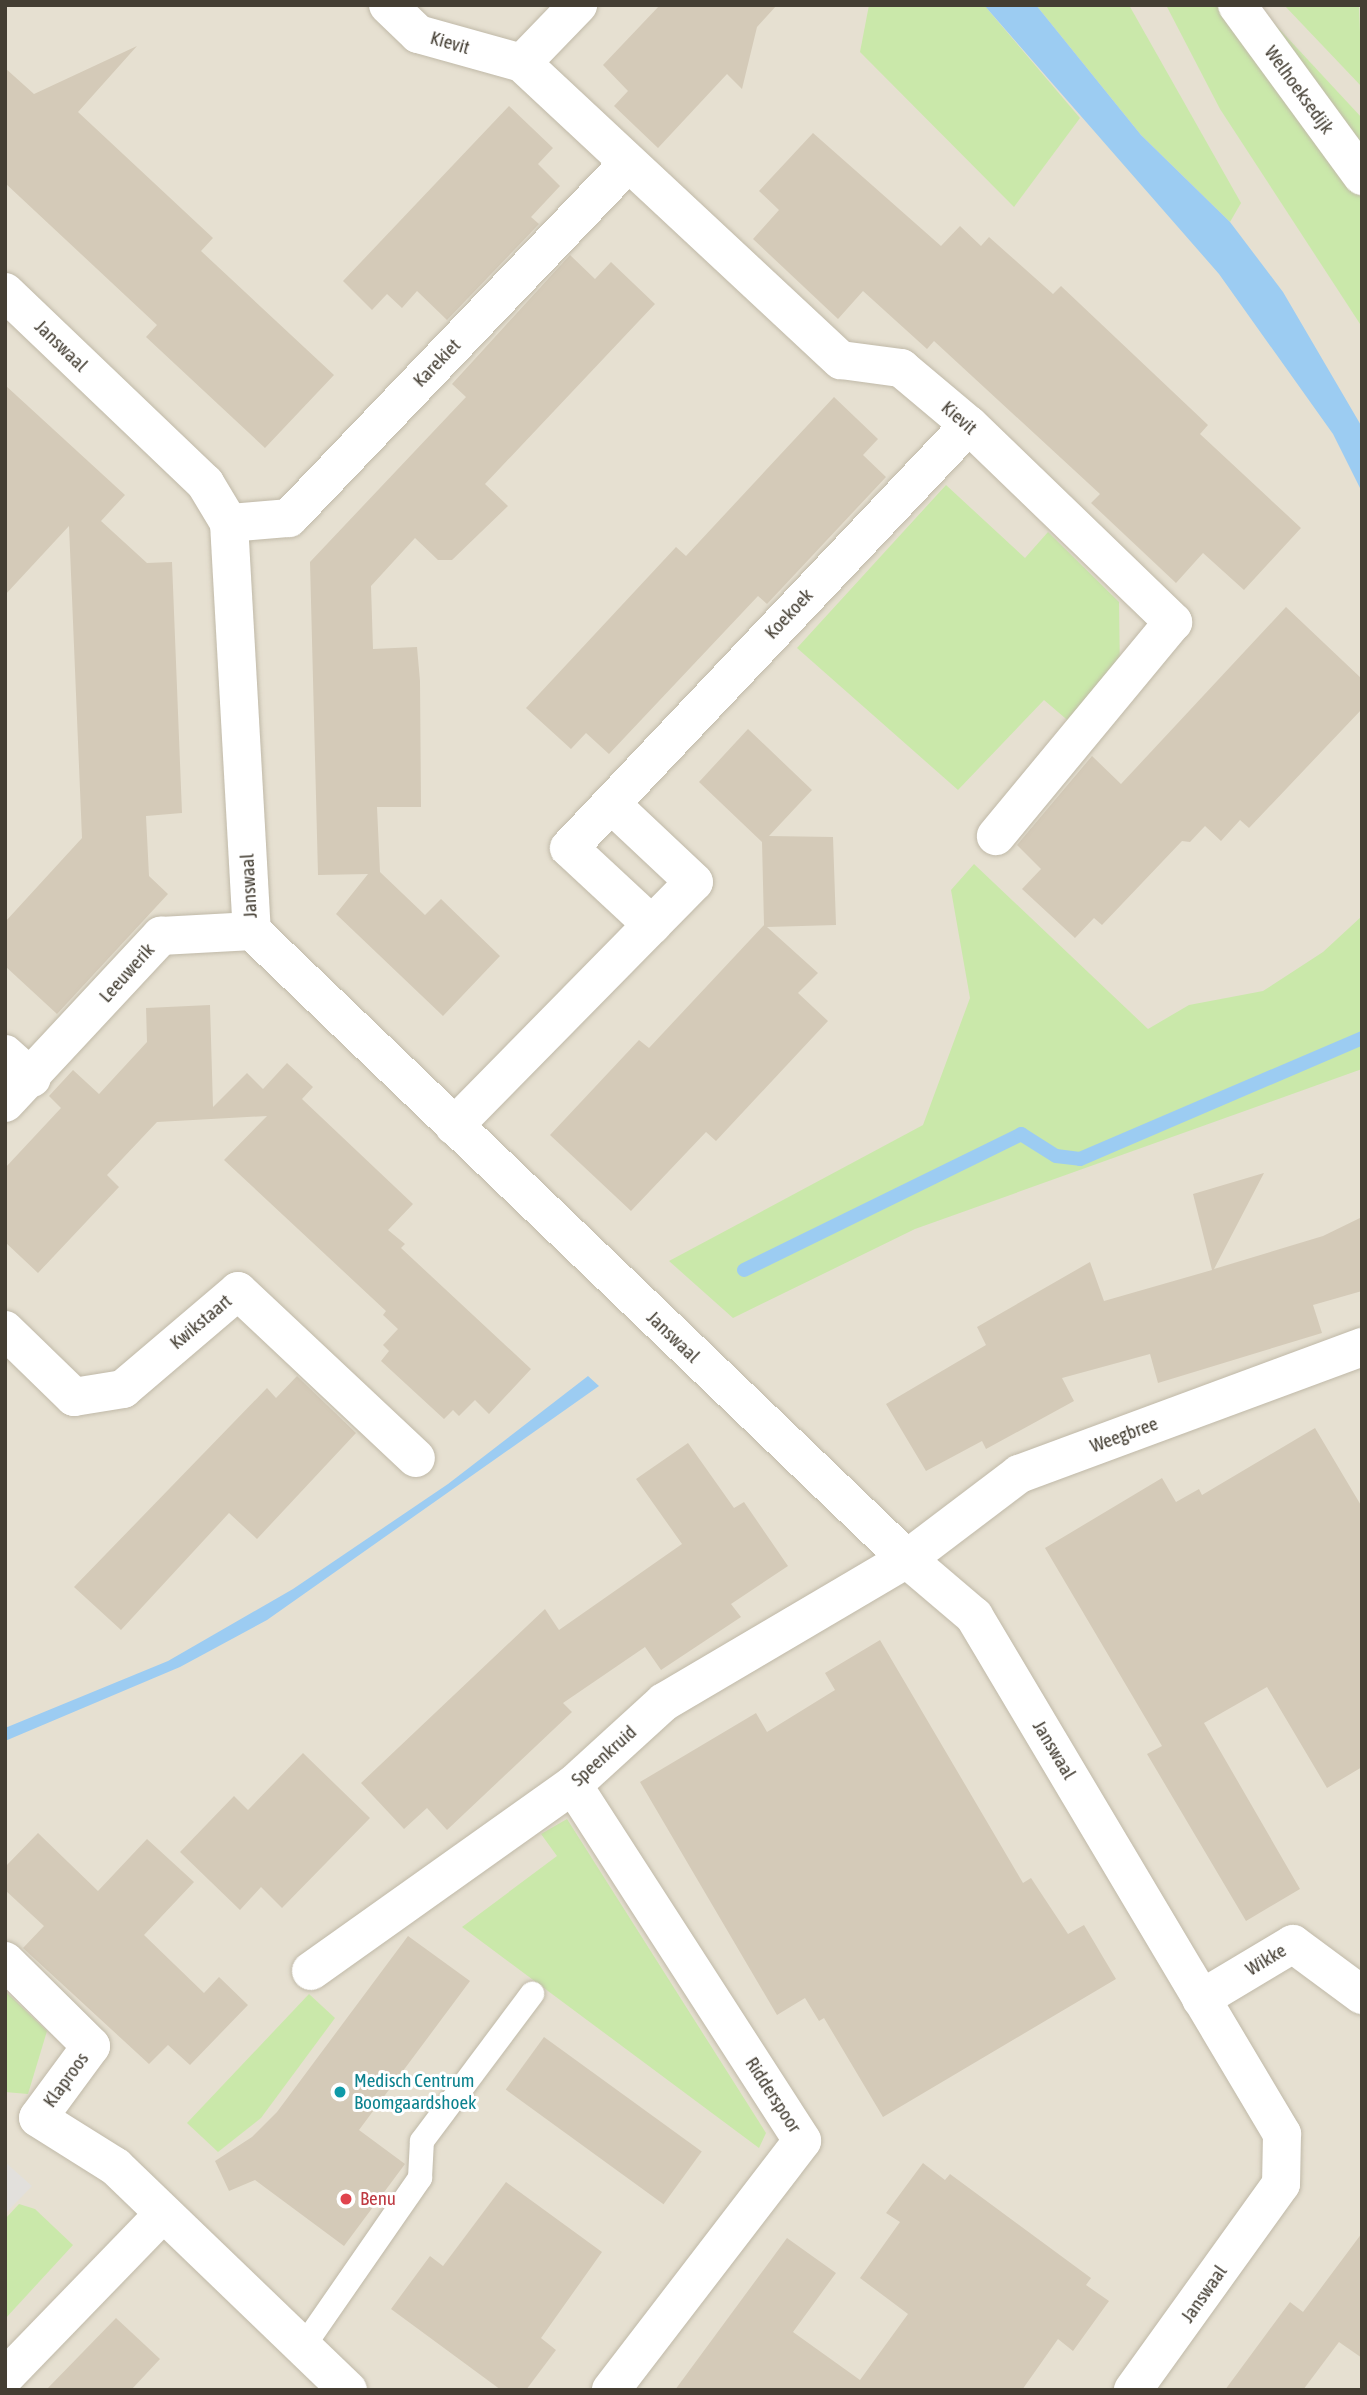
<!DOCTYPE html>
<html>
<head>
<meta charset="utf-8">
<style>
	body { margin:0 }
	#map { position:relative; width:1367px; height:2395px; overflow:hidden; background:#f2eee3; font-family:"Asap Condensed",sans-serif }
	div>[style] { position:absolute }
	[style*='--x'] { left:calc(var(--x)*1px); top:calc(var(--y)*1px); width:calc(var(--w)*1px); rotate:calc(var(--a)*1deg) }
	.residential>* { inset:0; background:#e6e0d1; transform-origin:0 0 }
	.green>* { inset:0; background:#cae8aa }
	.parking>* { inset:0; background:#e2e0dc }
	.water>* { inset:0; background:#9cccf2 }
	.stream>* { height:14px; margin:-7px; padding:0 7px; transform-origin:7px; border-radius:7px; background:#9cccf2 }
	.building>* { inset:0; background:#d4cab8; transform-origin:0 0 }
	.roads { filter:drop-shadow(0 0 2px #c0b9a8) drop-shadow(0 0 2px #c0b9a8) }
	.service>* { height:24px; margin:-12px; padding:0 12px; transform-origin:12px; border-radius:12px; background:#fff }
	.pedestrian>* { height:37px; margin:-18.5px; padding:0 18.5px; transform-origin:18.5px; border-radius:18.5px; background:#fff }
	.minor>* { height:38px; margin:-19px; padding:0 19px; transform-origin:19px; border-radius:19px; background:#fff }
	.dots>* { width:19px; height:19px; translate:-50% -50%; box-sizing:border-box; border:4px solid #fff; border-radius:50% }
	span { translate:-50% -50%; white-space:nowrap; text-align:center; line-height:1.15; -webkit-text-stroke:6px #fff; paint-order:stroke }
	.street-label { font-size:19px; color:#443e33 }
	.culture-label { font-size:19px; color:#0d838f }
	.left { translate:0 -50%; text-align:left }
	.health-label { font-size:19px; color:#be3a42 }
	.frame { position:absolute; inset:0; border:7px solid #443e33; pointer-events:none }
</style>
</head>
<body>
<div id="map">
	<div class="residential">
		<div style="left:5px;top:5px;width:1357px;height:2385px"></div>
	</div>
	<div class="green">
		<div style="clip-path:polygon(869px 5px,984px 5px,1080px 118px,1014px 207px,860px 52px)"></div>
		<div style="clip-path:polygon(1036px 5px,1129px 5px,1241px 203px,1230px 222px,1141px 135px)"></div>
		<div style="clip-path:polygon(1166px 5px,1228px 5px,1362px 190px,1362px 327px,1220px 109px)"></div>
		<div style="clip-path:polygon(1257px 5px,1362px 118px,1362px 145px)"></div>
		<div style="clip-path:polygon(1284px 5px,1359px 5px,1362px 87px)"></div>
		<div style="clip-path:polygon(946px 485px,1025px 558px,1048px 532px,1119px 602px,1120px 675px,1072px 724px,1044px 700px,958px 790px,797px 648px)"></div>
		<div style="clip-path:polygon(974px 864px,1148px 1029px,1189px 1005px,1263px 991px,1323px 952px,1362px 916px,1362px 1069px,915px 1229px,733px 1318px,669px 1261px,923px 1125px,970px 998px,951px 890px)"></div>
		<div style="clip-path:polygon(567px 1819px,766px 2133px,759px 2148px,462px 1927px,557px 1856px,541px 1834px)"></div>
		<div style="clip-path:polygon(5px 1991px,47px 2031px,28px 2094px,5px 2092px)"></div>
		<div style="clip-path:polygon(309px 1994px,335px 2018px,261px 2118px,218px 2152px,187px 2123px)"></div>
		<div style="clip-path:polygon(19px 2204px,35px 2209px,73px 2245px,5px 2319px,5px 2219px)"></div>
	</div>
	<div class="parking">
		<div style="clip-path:polygon(5px 2162px,32px 2186px,5px 2214px)"></div>
	</div>
	<div class="water">
		<div style="clip-path:polygon(984px 5px,1036px 5px,1141px 135px,1230px 222px,1283px 292px,1362px 427px,1362px 492px,1333px 434px,1219px 274px)"></div>
		<div style="clip-path:polygon(588px 1376px,599px 1386px,267px 1620px,180px 1667px,5px 1741px,5px 1728px,168px 1661px,293px 1589px,448px 1484px)"></div>
	</div>
	<div class="stream">
		<div style="--x:744;--y:1270;--w:309;--a:-26.1"></div>
		<div style="--x:1021;--y:1134;--w:41;--a:32.2"></div>
		<div style="--x:1056;--y:1156;--w:24;--a:7"></div>
		<div style="--x:1080;--y:1159;--w:307;--a:-23.2"></div>
	</div>
	<div class="building">
		<div style="clip-path:polygon(660px 5px,777px 5px,757px 27px,742px 89px,727px 74px,658px 148px,614px 106px,628px 91px,603px 65px)"></div>
		<div style="clip-path:polygon(137px 46px,78px 112px,213px 238px,201px 251px,334px 375px,265px 448px,146px 337px,157px 325px,5px 183px,5px 68px,34px 94px)"></div>
		<div style="clip-path:polygon(509px 106px,553px 148px,538px 164px,560px 186px,531px 217px,539px 224px,447px 320px,417px 291px,402px 308px,387px 294px,372px 310px,343px 281px)"></div>
		<div style="clip-path:polygon(813px 133px,941px 246px,960px 226px,981px 246px,989px 237px,1053px 294px,1061px 286px,1208px 425px,1200px 434px,1301px 528px,1244px 590px,1203px 553px,1176px 583px,1091px 503px,1100px 494px,934px 341px,927px 349px,863px 291px,838px 319px,753px 239px,779px 210px,759px 191px)"></div>
		<div style="clip-path:polygon(570px 255px,595px 279px,611px 262px,655px 304px,485px 484px,508px 506px,452px 560px,438px 560px,415px 538px,371px 586px,373px 649px,417px 647px,420px 681px,421px 807px,377px 807px,380px 872px,425px 915px,441px 899px,500px 956px,443px 1016px,336px 914px,368px 874px,318px 875px,310px 562px,466px 397px,452px 384px)"></div>
		<div style="clip-path:polygon(5px 385px,125px 495px,101px 521px,147px 563px,172px 562px,182px 813px,146px 816px,149px 876px,168px 894px,57px 1014px,5px 966px,5px 922px,82px 838px,69px 526px,5px 595px)"></div>
		<div style="clip-path:polygon(834px 397px,878px 439px,863px 455px,886px 477px,767px 604px,758px 596px,609px 754px,586px 733px,571px 749px,526px 708px,676px 547px,686px 556px)"></div>
		<div style="clip-path:polygon(1286px 607px,1362px 679px,1362px 709px,1249px 828px,1240px 820px,1221px 841px,1205px 826px,1190px 842px,1182px 841px,1102px 925px,1094px 918px,1075px 938px,1022px 889px,1041px 869px,1017px 845px,1092px 756px,1121px 784px)"></div>
		<div style="clip-path:polygon(748px 729px,812px 790px,769px 836px,833px 837px,836px 925px,767px 927px,818px 973px,798px 993px,828px 1021px,716px 1141px,706px 1132px,631px 1211px,550px 1135px,639px 1040px,649px 1048px,764px 925px,762px 842px,699px 782px)"></div>
		<div style="clip-path:polygon(210px 1005px,213px 1107px,247px 1073px,263px 1089px,287px 1063px,313px 1087px,302px 1099px,413px 1204px,388px 1230px,405px 1244px,401px 1248px,531px 1369px,489px 1414px,475px 1400px,459px 1416px,453px 1410px,444px 1419px,381px 1361px,389px 1351px,383px 1345px,398px 1329px,383px 1315px,386px 1311px,224px 1160px,267px 1116px,157px 1122px,107px 1175px,119px 1187px,38px 1273px,5px 1242px,5px 1168px,61px 1108px,49px 1096px,73px 1070px,99px 1094px,147px 1042px,146px 1008px)"></div>
		<div style="clip-path:polygon(1264px 1173px,1214px 1269px,1323px 1236px,1362px 1217px,1362px 1291px,1313px 1305px,1322px 1333px,1158px 1383px,1150px 1354px,1062px 1378px,1074px 1401px,986px 1449px,982px 1441px,926px 1471px,886px 1404px,986px 1345px,977px 1327px,1090px 1262px,1104px 1301px,1212px 1270px,1193px 1194px)"></div>
		<div style="clip-path:polygon(297px 1376px,356px 1433px,257px 1539px,229px 1513px,121px 1630px,74px 1587px,267px 1388px,276px 1398px)"></div>
		<div style="clip-path:polygon(1315px 1428px,1362px 1507px,1362px 1767px,1327px 1788px,1267px 1687px,1204px 1723px,1300px 1889px,1246px 1921px,1147px 1754px,1162px 1746px,1045px 1548px,1162px 1478px,1176px 1502px,1199px 1489px,1202px 1495px)"></div>
		<div style="clip-path:polygon(688px 1443px,734px 1508px,744px 1502px,788px 1566px,731px 1604px,741px 1617px,661px 1670px,645px 1647px,563px 1703px,572px 1712px,447px 1830px,427px 1808px,404px 1829px,361px 1783px,545px 1609px,559px 1630px,682px 1544px,636px 1479px)"></div>
		<div style="clip-path:polygon(880px 1640px,1023px 1883px,1031px 1878px,1068px 1934px,1084px 1925px,1116px 1979px,883px 2117px,824px 2018px,819px 2021px,805px 1998px,777px 2015px,640px 1782px,756px 1713px,767px 1732px,835px 1690px,825px 1673px)"></div>
		<div style="clip-path:polygon(303px 1753px,370px 1818px,282px 1908px,261px 1887px,240px 1910px,180px 1852px,234px 1796px,248px 1810px)"></div>
		<div style="clip-path:polygon(38px 1833px,98px 1891px,147px 1839px,194px 1882px,144px 1935px,204px 1993px,219px 1977px,248px 2005px,190px 2065px,168px 2045px,149px 2064px,23px 1948px,44px 1926px,5px 1890px,5px 1867px)"></div>
		<div style="clip-path:polygon(408px 1936px,470px 1981px,359px 2130px,405px 2164px,344px 2246px,255px 2180px,229px 2191px,215px 2161px,252px 2137px,277px 2112px)"></div>
		<div style="left:544px;top:2037px;width:195px;height:65px;rotate:36deg"></div>
		<div style="clip-path:polygon(923px 2163px,945px 2180px,950px 2174px,1091px 2278px,1086px 2285px,1109px 2301px,1073px 2351px,1058px 2339px,1022px 2390px,675px 2390px,787px 2238px,836px 2273px,793px 2332px,860px 2380px,908px 2314px,860px 2278px,900px 2222px,886px 2213px)"></div>
		<div style="clip-path:polygon(506px 2182px,602px 2252px,541px 2338px,556px 2350px,526px 2390px,501px 2390px,391px 2309px,430px 2256px,443px 2266px)"></div>
		<div style="clip-path:polygon(1362px 2233px,1362px 2358px,1339px 2342px,1303px 2390px,1225px 2390px,1290px 2302px,1303px 2312px)"></div>
		<div style="clip-path:polygon(116px 2318px,160px 2359px,131px 2390px,46px 2390px)"></div>
	</div>
	<div class="roads">
		<div class="service">
			<div style="--x:303;--y:2347;--w:206;--a:-55.3"></div>
			<div style="--x:420;--y:2178;--w:37;--a:-87"></div>
			<div style="--x:422;--y:2141;--w:184;--a:-53.2"></div>
		</div>
		<div class="pedestrian">
			<div style="--x:5;--y:2376;--w:227;--a:-45.9"></div>
		</div>
		<div class="minor">
			<div style="--x:388;--y:5;--w:42;--a:44"></div>
			<div style="--x:418;--y:34;--w:108;--a:15.6"></div>
			<div style="--x:522;--y:63;--w:436;--a:43"></div>
			<div style="--x:841;--y:360;--w:61;--a:7.6"></div>
			<div style="--x:901;--y:368;--w:89;--a:40"></div>
			<div style="--x:969;--y:425;--w:284;--a:44"></div>
			<div style="--x:1173;--y:622;--w:278;--a:129.6"></div>
			<div style="--x:1237;--y:5;--w:212;--a:53.8"></div>
			<div style="--x:522;--y:63;--w:81;--a:-46"></div>
			<div style="--x:5;--y:292;--w:277;--a:43.7"></div>
			<div style="--x:205;--y:483;--w:47;--a:59"></div>
			<div style="--x:229;--y:523;--w:409;--a:86.8"></div>
			<div style="--x:252;--y:931;--w:907;--a:43.79"></div>
			<div style="--x:907;--y:1559;--w:88;--a:40.4"></div>
			<div style="--x:974;--y:1616;--w:603;--a:59.26"></div>
			<div style="--x:1282;--y:2134;--w:50;--a:91.1"></div>
			<div style="--x:1281;--y:2184;--w:254;--a:125.7"></div>
			<div style="--x:229;--y:523;--w:60;--a:-4.8"></div>
			<div style="--x:289;--y:518;--w:489;--a:-46.3"></div>
			<div style="--x:652;--y:925;--w:113;--a:-137.1"></div>
			<div style="--x:569;--y:848;--w:582;--a:-46.6"></div>
			<div style="--x:5;--y:1054;--w:36;--a:42"></div>
			<div style="--x:5;--y:1103;--w:229;--a:-47"></div>
			<div style="--x:161;--y:936;--w:91;--a:-3.1"></div>
			<div style="--x:454;--y:1126;--w:342;--a:-45.5"></div>
			<div style="--x:694;--y:882;--w:114;--a:-136.8"></div>
			<div style="--x:5;--y:1330;--w:96;--a:44.2"></div>
			<div style="--x:74;--y:1397;--w:50;--a:-9.3"></div>
			<div style="--x:123;--y:1389;--w:151;--a:-40.4"></div>
			<div style="--x:238;--y:1291;--w:244;--a:43.2"></div>
			<div style="--x:573;--y:1785;--w:423;--a:57.2"></div>
			<div style="--x:802;--y:2141;--w:314;--a:127.5"></div>
			<div style="--x:5;--y:1961;--w:121;--a:44.7"></div>
			<div style="--x:91;--y:2046;--w:89;--a:126.4"></div>
			<div style="--x:38;--y:2118;--w:92;--a:32.1"></div>
			<div style="--x:116;--y:2167;--w:322;--a:43.9"></div>
			<div style="--x:311;--y:1971;--w:321;--a:-35.4"></div>
			<div style="--x:573;--y:1785;--w:123;--a:-42.4"></div>
			<div style="--x:664;--y:1702;--w:282;--a:-30.5"></div>
			<div style="--x:907;--y:1559;--w:141;--a:-37.2"></div>
			<div style="--x:1019;--y:1474;--w:366;--a:-20.3"></div>
			<div style="--x:1201;--y:1999;--w:107;--a:-30.9"></div>
			<div style="--x:1293;--y:1944;--w:86;--a:36.5"></div>
		</div>
	</div>
	<div class="dots">
		<div style="left:340px;top:2092px;background:#0f9aa8"></div>
		<div style="left:346px;top:2199px;background:#e0444e"></div>
	</div>
	<div class="street-label">
		<span style="left:450px;top:43px;rotate:16deg">Kievit</span>
		<span style="left:1299px;top:90px;rotate:54deg">Welhoeksedijk</span>
		<span style="left:61px;top:346px;rotate:44deg">Janswaal</span>
		<span style="left:437px;top:363px;rotate:-46deg">Karekiet</span>
		<span style="left:959px;top:418px;rotate:41deg">Kievit</span>
		<span style="left:789px;top:614px;rotate:-47deg">Koekoek</span>
		<span style="left:249px;top:886px;rotate:-93deg">Janswaal</span>
		<span style="left:127px;top:973px;rotate:-48deg">Leeuwerik</span>
		<span style="left:201px;top:1322px;rotate:-40deg">Kwikstaart</span>
		<span style="left:673px;top:1337px;rotate:44deg">Janswaal</span>
		<span style="left:1124px;top:1435px;rotate:-20deg">Weegbree</span>
		<span style="left:1054px;top:1750px;rotate:59deg">Janswaal</span>
		<span style="left:604px;top:1756px;rotate:-42deg">Speenkruid</span>
		<span style="left:1266px;top:1960px;rotate:-31deg">Wikke</span>
		<span style="left:66px;top:2080px;rotate:-54deg">Klaproos</span>
		<span style="left:773px;top:2095px;rotate:57deg">Ridderspoor</span>
		<span style="left:1204px;top:2294px;rotate:-55deg">Janswaal</span>
	</div>
	<div class="culture-label">
		<span class="left" style="left:354px;top:2092px">Medisch Centrum<br>Boomgaardshoek</span>
	</div>
	<div class="health-label">
		<span class="left" style="left:360px;top:2199px">Benu</span>
	</div>
	<div class="frame"></div>
</div>
</body>
</html>
